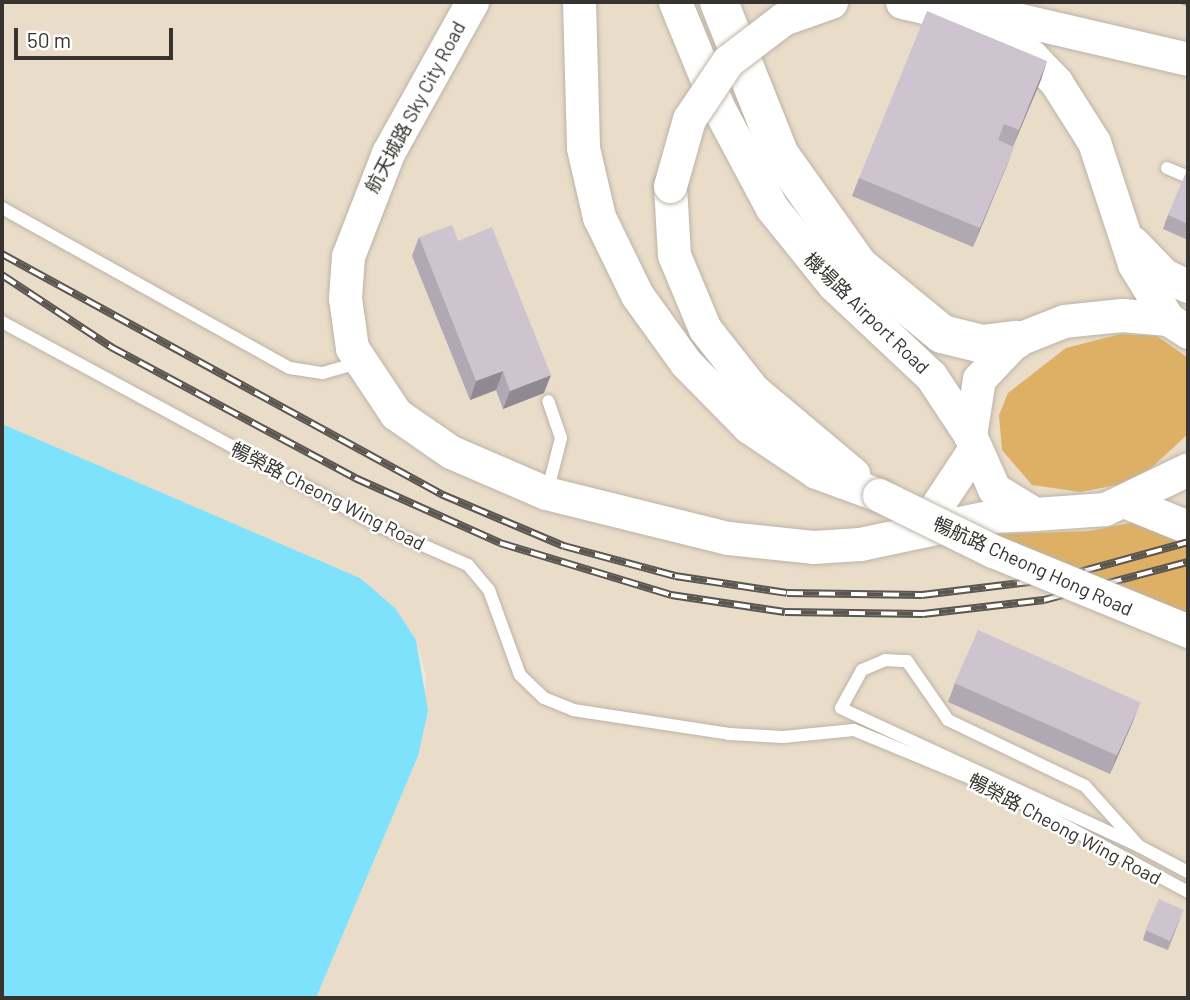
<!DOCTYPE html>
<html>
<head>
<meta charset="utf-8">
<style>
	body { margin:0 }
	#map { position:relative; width:1190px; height:1000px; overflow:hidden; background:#f0e8db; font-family:Barlow,"Noto Sans TC",sans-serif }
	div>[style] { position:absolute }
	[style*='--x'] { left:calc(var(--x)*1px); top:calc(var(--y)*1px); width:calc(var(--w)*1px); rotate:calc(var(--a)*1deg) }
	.built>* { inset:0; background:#e9dcc8 }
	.green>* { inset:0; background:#deb065 }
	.water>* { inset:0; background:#7fe2fd }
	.roads { filter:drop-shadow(0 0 2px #bcb3a7) drop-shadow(0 0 2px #bcb3a7) }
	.lane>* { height:12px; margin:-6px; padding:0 6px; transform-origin:6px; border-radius:6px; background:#fff }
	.secondary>* { height:33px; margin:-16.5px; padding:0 16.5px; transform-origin:16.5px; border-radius:16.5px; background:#fff }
	.primary>* { height:38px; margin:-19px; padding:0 19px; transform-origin:19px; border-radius:19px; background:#fff }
	.rail>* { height:8px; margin-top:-4px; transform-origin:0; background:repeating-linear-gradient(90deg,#fff 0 16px,#5a5650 0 32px); box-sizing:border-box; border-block:2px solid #5a5650 }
	.bridges { filter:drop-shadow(0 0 2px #bcb3a7) drop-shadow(0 0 2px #bcb3a7) }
	.secondary-bridge>* { height:33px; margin:-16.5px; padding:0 16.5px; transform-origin:16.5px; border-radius:16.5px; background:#fff }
	.wall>* { inset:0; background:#b0a9b3 }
	.shaded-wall>* { inset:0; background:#908992 }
	.building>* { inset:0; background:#cdc4d0; transform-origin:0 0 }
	span { translate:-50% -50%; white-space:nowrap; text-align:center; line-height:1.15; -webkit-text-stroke:5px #fff; paint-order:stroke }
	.street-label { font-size:19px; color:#37342f }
	.frame { position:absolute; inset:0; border:4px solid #37342f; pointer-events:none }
	.scale { position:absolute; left:14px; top:28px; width:159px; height:32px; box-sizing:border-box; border:4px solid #37342f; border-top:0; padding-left:9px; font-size:21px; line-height:24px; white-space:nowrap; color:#37342f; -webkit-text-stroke:5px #fff; paint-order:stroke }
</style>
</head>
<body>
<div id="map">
	<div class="built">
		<div style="clip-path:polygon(2px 2px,1188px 2px,1188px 998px,316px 998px,418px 756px,426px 676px,416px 640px,395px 608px,2px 424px)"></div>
	</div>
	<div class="green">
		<div style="clip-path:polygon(1120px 334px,1157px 336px,1188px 358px,1188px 434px,1150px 469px,1117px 485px,1080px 492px,1032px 485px,1002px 450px,999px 415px,1008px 393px,1066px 348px)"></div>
		<div style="clip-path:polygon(1145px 520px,1169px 530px,1188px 550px,1188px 620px,971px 535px,1089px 531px)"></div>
	</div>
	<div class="water">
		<div style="clip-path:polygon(2px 424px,360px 578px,395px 608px,416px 640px,428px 711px,418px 756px,316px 998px,2px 998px)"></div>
	</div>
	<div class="roads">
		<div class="lane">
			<div style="--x:1167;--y:168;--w:23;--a:23"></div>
			<div style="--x:2;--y:208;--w:329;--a:29.1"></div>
			<div style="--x:290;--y:368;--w:33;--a:9"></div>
			<div style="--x:323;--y:373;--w:36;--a:-16"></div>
			<div style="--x:2;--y:322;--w:429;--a:28.4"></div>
			<div style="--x:379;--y:526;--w:97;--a:23.7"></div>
			<div style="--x:468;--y:565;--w:33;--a:50"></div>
			<div style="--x:489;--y:590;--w:90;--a:70"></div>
			<div style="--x:520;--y:675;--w:33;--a:44"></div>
			<div style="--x:544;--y:698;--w:31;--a:22"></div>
			<div style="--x:573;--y:710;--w:158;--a:8.7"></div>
			<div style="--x:729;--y:734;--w:54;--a:3.2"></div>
			<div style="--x:783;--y:737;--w:71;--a:-5.6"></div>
			<div style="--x:854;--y:730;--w:155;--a:22.4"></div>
			<div style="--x:997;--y:789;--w:217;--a:28.3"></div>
			<div style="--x:547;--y:493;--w:57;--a:-75.7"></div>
			<div style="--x:561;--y:438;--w:39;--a:-109"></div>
			<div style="--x:885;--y:660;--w:22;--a:3"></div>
			<div style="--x:907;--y:661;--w:72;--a:55.2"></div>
			<div style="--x:948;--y:720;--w:152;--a:25.7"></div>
			<div style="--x:1085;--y:786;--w:81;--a:48"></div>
			<div style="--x:1139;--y:846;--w:328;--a:-155.2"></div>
			<div style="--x:841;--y:708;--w:43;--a:-61.1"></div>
			<div style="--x:862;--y:670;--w:25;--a:-23"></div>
			<div style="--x:1139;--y:846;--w:55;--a:28"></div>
		</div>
		<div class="secondary">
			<div style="--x:472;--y:2;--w:173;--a:119.1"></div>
			<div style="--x:388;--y:153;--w:110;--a:111.2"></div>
			<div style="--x:348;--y:256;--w:42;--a:94.1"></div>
			<div style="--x:345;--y:298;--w:50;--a:82"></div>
			<div style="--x:352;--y:348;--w:79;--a:56.3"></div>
			<div style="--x:396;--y:414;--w:67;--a:34.6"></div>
			<div style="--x:451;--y:452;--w:103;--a:23.3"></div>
			<div style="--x:546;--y:493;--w:187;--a:13.9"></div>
			<div style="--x:728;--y:538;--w:85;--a:6"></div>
			<div style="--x:813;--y:547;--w:47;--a:-3.7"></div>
			<div style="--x:860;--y:544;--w:136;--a:-11.9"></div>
			<div style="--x:993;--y:516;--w:42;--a:-2.7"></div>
			<div style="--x:579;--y:2;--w:146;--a:88.4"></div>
			<div style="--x:583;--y:148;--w:71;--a:76.9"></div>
			<div style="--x:599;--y:217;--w:87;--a:64"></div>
			<div style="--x:637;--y:295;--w:84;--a:54.2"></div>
			<div style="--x:686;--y:363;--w:90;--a:45.5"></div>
			<div style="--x:749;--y:427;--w:81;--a:33.9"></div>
			<div style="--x:816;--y:472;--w:67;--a:20.1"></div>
			<div style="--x:675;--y:2;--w:113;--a:67.7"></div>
			<div style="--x:718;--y:107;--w:115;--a:61.9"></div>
			<div style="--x:772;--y:208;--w:97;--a:51.2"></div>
			<div style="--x:833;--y:284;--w:134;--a:43.2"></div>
			<div style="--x:931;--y:376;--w:71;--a:56.5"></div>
			<div style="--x:902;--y:2;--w:70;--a:13.2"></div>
			<div style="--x:970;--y:18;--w:72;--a:31.9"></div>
			<div style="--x:1031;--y:56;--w:36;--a:46"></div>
			<div style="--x:1056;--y:82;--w:71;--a:57.7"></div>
			<div style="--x:1094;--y:142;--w:128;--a:71.8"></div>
			<div style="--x:1134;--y:264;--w:65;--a:58.3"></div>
			<div style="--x:986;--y:12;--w:207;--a:13.1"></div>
			<div style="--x:670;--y:186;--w:69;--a:86.7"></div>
			<div style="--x:674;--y:255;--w:80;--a:67.3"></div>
			<div style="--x:705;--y:329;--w:78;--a:51.8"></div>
			<div style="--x:753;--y:390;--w:131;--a:40"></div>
			<div style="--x:1133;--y:243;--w:45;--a:45.9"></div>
			<div style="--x:1164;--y:275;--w:26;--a:25"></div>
			<div style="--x:1188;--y:332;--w:24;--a:-147"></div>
			<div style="--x:1168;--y:319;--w:46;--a:-175"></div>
			<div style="--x:1122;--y:315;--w:58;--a:174.1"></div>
			<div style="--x:1064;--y:321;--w:52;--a:158.4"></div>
			<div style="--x:1016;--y:340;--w:54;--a:133.5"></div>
			<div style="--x:979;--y:379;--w:57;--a:99.1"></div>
			<div style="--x:970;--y:435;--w:59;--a:66"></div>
			<div style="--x:994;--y:489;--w:48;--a:31.4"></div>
			<div style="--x:1035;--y:514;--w:70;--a:-4.1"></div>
			<div style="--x:1105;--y:509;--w:92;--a:-25.7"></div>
			<div style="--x:1126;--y:502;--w:67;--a:22"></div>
			<div style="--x:906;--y:532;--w:36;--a:-38"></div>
			<div style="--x:934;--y:510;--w:71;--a:-56.5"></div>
		</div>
		<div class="primary">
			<div style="--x:719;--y:2;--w:165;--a:68.3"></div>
			<div style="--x:780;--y:155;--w:136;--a:54.6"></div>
			<div style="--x:859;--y:266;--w:107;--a:39.3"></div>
			<div style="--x:942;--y:334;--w:41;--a:14"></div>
			<div style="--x:982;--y:344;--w:34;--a:-7"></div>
		</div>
	</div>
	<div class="rail">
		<div style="--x:2;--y:254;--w:503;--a:28.66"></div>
		<div style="--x:443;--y:495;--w:131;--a:22.9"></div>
		<div style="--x:564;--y:546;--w:115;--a:15.1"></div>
		<div style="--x:675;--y:576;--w:113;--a:8.6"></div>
		<div style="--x:787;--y:593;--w:135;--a:0.8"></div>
		<div style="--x:922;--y:595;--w:133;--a:-6.9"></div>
		<div style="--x:1054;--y:579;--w:139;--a:-15.4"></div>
		<div style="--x:2;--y:275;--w:131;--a:33.4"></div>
		<div style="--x:111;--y:347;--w:277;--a:28.2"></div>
		<div style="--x:355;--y:478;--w:159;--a:24.1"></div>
		<div style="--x:500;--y:543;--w:179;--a:16.9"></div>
		<div style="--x:671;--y:595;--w:115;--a:8.5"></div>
		<div style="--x:785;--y:612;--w:138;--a:0.8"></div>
		<div style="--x:923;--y:614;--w:122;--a:-6.6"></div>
		<div style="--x:1044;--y:600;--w:149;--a:-14.8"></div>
	</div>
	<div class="bridges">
		<div class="secondary-bridge">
			<div style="--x:670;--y:186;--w:70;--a:-74.2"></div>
			<div style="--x:689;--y:119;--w:70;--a:-56.1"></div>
			<div style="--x:728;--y:61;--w:69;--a:-37.4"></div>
			<div style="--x:783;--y:19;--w:51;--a:-19.5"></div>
			<div style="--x:879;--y:495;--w:127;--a:26.2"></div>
			<div style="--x:993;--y:551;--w:211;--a:22.3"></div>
		</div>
	</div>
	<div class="wall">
		<div style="clip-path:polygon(1176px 2px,1188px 2px,1188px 7px)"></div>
		<div style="clip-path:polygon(1047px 61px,973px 247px,852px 196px,859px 178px)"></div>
		<div style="clip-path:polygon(1188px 173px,1188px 240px,1163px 229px,1168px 215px)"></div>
		<div style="clip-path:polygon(419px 237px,544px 393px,503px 409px,496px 390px,470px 400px,412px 256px)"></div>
		<div style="clip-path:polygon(955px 683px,1133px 721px,1110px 774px,948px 702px)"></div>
		<div style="clip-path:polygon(1180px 919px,1168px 950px,1143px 940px,1146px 930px)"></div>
	</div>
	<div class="shaded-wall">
		<div style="clip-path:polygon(1047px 61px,1041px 80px,1012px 149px,1019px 130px)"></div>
		<div style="clip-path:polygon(1014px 147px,1007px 165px,973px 247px,980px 228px)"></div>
		<div style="clip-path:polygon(503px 371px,496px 390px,470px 400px,476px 381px)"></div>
		<div style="clip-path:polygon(551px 375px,544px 393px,503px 409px,510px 391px)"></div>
		<div style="clip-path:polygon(1140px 703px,1133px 721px,1110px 774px,1117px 755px)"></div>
	</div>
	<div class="building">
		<div style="clip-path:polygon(927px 11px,1047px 61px,1019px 130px,1004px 124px,998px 140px,1014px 147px,980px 228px,859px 178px)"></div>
		<div style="clip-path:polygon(1186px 172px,1188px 173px,1188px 224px,1168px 215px)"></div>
		<div style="clip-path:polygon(452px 225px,458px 241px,492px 227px,551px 375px,510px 391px,503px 371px,476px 381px,419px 237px)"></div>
		<div style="left:978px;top:630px;width:178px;height:58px;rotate:24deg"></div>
		<div style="left:1159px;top:899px;width:27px;height:34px;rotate:24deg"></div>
	</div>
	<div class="street-label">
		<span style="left:415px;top:107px;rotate:-62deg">航天城路 Sky City Road</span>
		<span style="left:867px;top:313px;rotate:44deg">機場路 Airport Road</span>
		<span style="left:328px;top:496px;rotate:27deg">暢榮路 Cheong Wing Road</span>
		<span style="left:1033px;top:566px;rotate:24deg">暢航路 Cheong Hong Road</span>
		<span style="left:1065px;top:829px;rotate:28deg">暢榮路 Cheong Wing Road</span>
	</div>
	<div class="frame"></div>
	<div class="scale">50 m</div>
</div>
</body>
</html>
